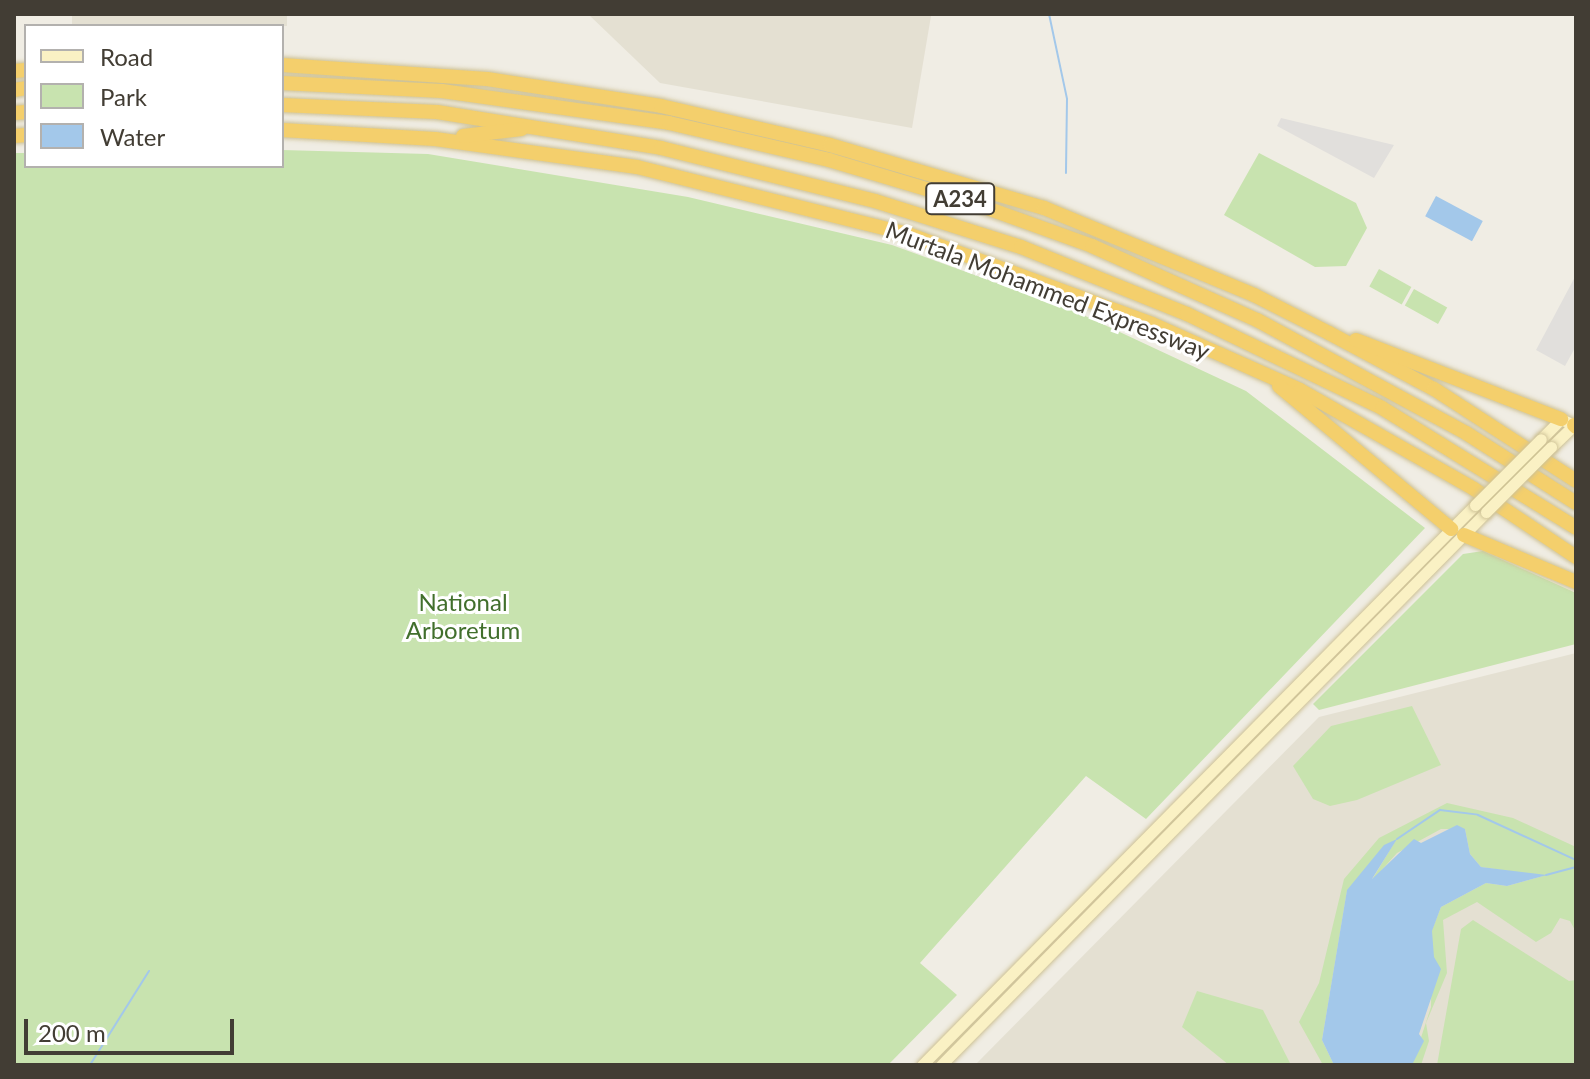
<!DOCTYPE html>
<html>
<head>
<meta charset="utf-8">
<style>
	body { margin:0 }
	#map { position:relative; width:1590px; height:1079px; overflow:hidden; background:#f0ede4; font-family:Lato,sans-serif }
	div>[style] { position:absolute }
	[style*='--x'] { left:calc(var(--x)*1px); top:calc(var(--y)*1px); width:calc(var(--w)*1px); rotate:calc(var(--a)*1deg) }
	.residential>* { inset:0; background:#e4e0d2; transform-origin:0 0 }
	.green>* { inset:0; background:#c8e3af; transform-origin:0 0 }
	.parking>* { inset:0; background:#e1dfdc }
	.water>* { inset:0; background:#a3c8ea; transform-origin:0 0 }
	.stream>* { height:2px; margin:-1px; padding:0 1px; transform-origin:1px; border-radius:1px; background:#a3c8ea }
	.roads { filter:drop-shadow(0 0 2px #cec296) drop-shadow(0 0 2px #cec296) }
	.secondary>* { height:11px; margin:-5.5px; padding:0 5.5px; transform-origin:5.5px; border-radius:5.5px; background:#faf1c4 }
	.highway>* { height:14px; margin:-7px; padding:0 7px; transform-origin:7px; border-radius:7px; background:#f4cf6c }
	.bridges { filter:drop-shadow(0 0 2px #cec296) drop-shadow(0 0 2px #cec296) }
	.secondary-bridge>* { height:11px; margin:-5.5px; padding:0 5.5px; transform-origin:5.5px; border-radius:5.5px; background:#faf1c4 }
	span { translate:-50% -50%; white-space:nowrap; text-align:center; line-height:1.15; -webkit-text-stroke:6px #fff; paint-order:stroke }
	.shield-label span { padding:2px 6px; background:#fff; border:2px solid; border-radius:6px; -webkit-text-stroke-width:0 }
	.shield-label { font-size:22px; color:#423d34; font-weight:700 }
	.street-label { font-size:24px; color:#423d34 }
	.park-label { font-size:24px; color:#416f2c }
	.frame { position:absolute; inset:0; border:16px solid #423d34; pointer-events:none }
	.legend { position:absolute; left:24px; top:24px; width:260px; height:144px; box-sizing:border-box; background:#fff; border:2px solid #b3b1ae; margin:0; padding:10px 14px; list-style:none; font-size:24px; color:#423d34 }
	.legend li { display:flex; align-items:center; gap:16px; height:40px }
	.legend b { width:40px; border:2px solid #b3b1ae }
	.scale { position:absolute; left:24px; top:1019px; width:210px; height:36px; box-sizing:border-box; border:4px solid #423d34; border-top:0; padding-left:10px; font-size:24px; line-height:28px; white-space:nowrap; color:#423d34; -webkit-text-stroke:6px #fff; paint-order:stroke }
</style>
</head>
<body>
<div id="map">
	<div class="residential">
		<div style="left:72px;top:14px;width:215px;height:12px"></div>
		<div style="clip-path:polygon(588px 14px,922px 14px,931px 16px,912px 128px,660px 83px)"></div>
		<div style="clip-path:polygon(1576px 653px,1576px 1065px,975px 1065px,1319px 717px)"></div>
	</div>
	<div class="green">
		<div style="clip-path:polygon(282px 150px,428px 154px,688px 197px,892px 245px,1079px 313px,1246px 391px,1425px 528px,1146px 819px,1086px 776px,920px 963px,957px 995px,888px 1065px,14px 1065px,14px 153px,26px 153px,26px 166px,282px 166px)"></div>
		<div style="clip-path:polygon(1259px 153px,1356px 203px,1367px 228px,1346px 266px,1315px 267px,1224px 215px)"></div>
		<div style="left:1379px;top:269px;width:37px;height:20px;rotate:29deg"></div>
		<div style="left:1414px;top:289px;width:38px;height:19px;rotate:29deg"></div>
		<div style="clip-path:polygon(1483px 551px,1576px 593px,1576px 644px,1319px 710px,1313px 704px,1463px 554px)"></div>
		<div style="clip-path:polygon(1412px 706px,1441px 765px,1357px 800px,1330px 806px,1313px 799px,1293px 766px,1331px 726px)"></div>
		<div style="clip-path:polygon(1447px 803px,1513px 818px,1576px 847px,1576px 932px,1570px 921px,1560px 918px,1551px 933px,1536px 942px,1477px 902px,1443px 920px,1447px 973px,1426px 1023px,1429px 1041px,1421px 1065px,1412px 1065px,1431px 1007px,1432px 930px,1441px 907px,1486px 883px,1507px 886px,1543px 876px,1481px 867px,1470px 854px,1465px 829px,1441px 829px,1397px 853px,1370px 883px,1396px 840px,1347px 891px,1322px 1040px,1334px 1065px,1323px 1065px,1299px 1022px,1319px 983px,1344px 879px,1379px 838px)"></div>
		<div style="clip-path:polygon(1473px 920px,1569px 981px,1576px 980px,1576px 1065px,1437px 1065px,1461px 929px)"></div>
		<div style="clip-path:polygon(1197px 991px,1263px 1010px,1291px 1065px,1229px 1065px,1182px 1027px)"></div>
	</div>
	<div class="parking">
		<div style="clip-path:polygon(1281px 118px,1394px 145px,1374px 178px,1277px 126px)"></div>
		<div style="clip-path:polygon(1576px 275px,1576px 346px,1565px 366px,1536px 350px)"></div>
	</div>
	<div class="water">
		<div style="left:1436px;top:196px;width:53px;height:23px;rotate:28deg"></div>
		<div style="clip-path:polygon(1457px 825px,1465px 829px,1470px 854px,1481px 867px,1547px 875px,1507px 886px,1486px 883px,1441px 907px,1432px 931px,1434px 957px,1441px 969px,1419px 1034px,1424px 1041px,1412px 1065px,1334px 1065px,1322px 1040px,1347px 890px,1384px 845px,1397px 839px,1372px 879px,1414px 839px,1421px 843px)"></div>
	</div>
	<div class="stream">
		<div style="--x:1049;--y:14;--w:87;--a:78"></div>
		<div style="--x:1067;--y:99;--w:74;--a:90.8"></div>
		<div style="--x:1397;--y:839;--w:52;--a:-34"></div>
		<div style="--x:1440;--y:810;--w:38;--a:7"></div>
		<div style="--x:1478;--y:815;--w:108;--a:24.7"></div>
		<div style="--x:1546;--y:875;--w:31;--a:-15"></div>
		<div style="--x:90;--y:1065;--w:111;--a:-57.9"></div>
	</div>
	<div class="roads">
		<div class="secondary">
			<div style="--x:1541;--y:439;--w:28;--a:-45"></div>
			<div style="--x:1561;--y:419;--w:14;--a:25"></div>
			<div style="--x:1574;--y:425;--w:32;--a:136"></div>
			<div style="--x:922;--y:1065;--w:787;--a:-45.36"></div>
			<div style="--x:941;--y:1065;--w:776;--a:-45.42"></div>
		</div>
		<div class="highway">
			<div style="--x:282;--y:65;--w:205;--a:3.9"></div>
			<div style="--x:487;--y:79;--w:176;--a:8.8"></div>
			<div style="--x:661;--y:106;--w:173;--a:13"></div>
			<div style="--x:830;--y:145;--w:223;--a:16.4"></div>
			<div style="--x:1044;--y:208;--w:227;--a:22.5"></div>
			<div style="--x:1254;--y:295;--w:84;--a:26.9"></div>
			<div style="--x:1329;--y:333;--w:119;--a:28.1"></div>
			<div style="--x:1434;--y:389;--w:169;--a:32.9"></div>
			<div style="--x:14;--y:71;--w:12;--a:-5"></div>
			<div style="--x:282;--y:83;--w:160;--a:2.9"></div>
			<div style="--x:442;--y:91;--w:229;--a:8"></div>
			<div style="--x:669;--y:123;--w:164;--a:13"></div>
			<div style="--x:829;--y:160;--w:147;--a:16.6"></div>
			<div style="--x:970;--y:202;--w:130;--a:19.8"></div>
			<div style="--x:1092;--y:246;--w:181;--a:24.2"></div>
			<div style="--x:1257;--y:320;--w:238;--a:28.4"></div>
			<div style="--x:1466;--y:433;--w:130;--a:32.5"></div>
			<div style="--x:14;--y:90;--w:12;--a:-9"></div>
			<div style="--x:282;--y:105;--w:155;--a:2.6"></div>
			<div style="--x:437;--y:112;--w:227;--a:9.1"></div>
			<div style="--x:661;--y:148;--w:220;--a:13.9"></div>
			<div style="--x:875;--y:201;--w:153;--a:17.5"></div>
			<div style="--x:1021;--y:247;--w:179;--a:22"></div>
			<div style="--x:1187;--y:314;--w:216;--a:25.7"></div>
			<div style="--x:1382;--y:408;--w:228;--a:31.7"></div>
			<div style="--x:14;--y:113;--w:12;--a:-5"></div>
			<div style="--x:282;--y:130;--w:153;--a:3.4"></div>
			<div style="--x:435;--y:139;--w:204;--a:7.9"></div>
			<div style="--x:637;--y:167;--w:279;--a:13.9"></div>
			<div style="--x:908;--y:234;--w:260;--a:20.2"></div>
			<div style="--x:1152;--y:324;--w:162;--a:24"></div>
			<div style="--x:1300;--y:390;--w:200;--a:29.6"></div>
			<div style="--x:1474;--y:489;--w:123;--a:33.7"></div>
			<div style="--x:14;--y:136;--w:12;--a:-5"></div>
			<div style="--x:463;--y:136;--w:59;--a:-6.8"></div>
			<div style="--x:1356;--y:340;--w:220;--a:21.1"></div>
			<div style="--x:1279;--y:386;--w:224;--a:39.7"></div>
			<div style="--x:1574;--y:425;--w:3;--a:45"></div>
			<div style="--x:1464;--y:535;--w:121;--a:22.8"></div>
		</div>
	</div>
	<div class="bridges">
		<div class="secondary-bridge">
			<div style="--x:1475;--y:505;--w:93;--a:-45"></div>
			<div style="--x:1486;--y:512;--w:92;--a:-45"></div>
		</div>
	</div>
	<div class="shield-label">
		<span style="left:960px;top:199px">A234</span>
	</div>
	<div class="street-label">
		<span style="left:1048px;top:290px;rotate:21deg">Murtala Mohammed Expressway</span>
	</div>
	<div class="park-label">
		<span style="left:463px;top:616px">National<br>Arboretum</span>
	</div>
	<div class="frame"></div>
	<ul class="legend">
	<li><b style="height:10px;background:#faf1c4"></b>Road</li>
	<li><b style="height:22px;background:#c8e3af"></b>Park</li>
	<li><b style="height:22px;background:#a3c8ea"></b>Water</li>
	</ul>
	<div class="scale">200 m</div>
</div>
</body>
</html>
